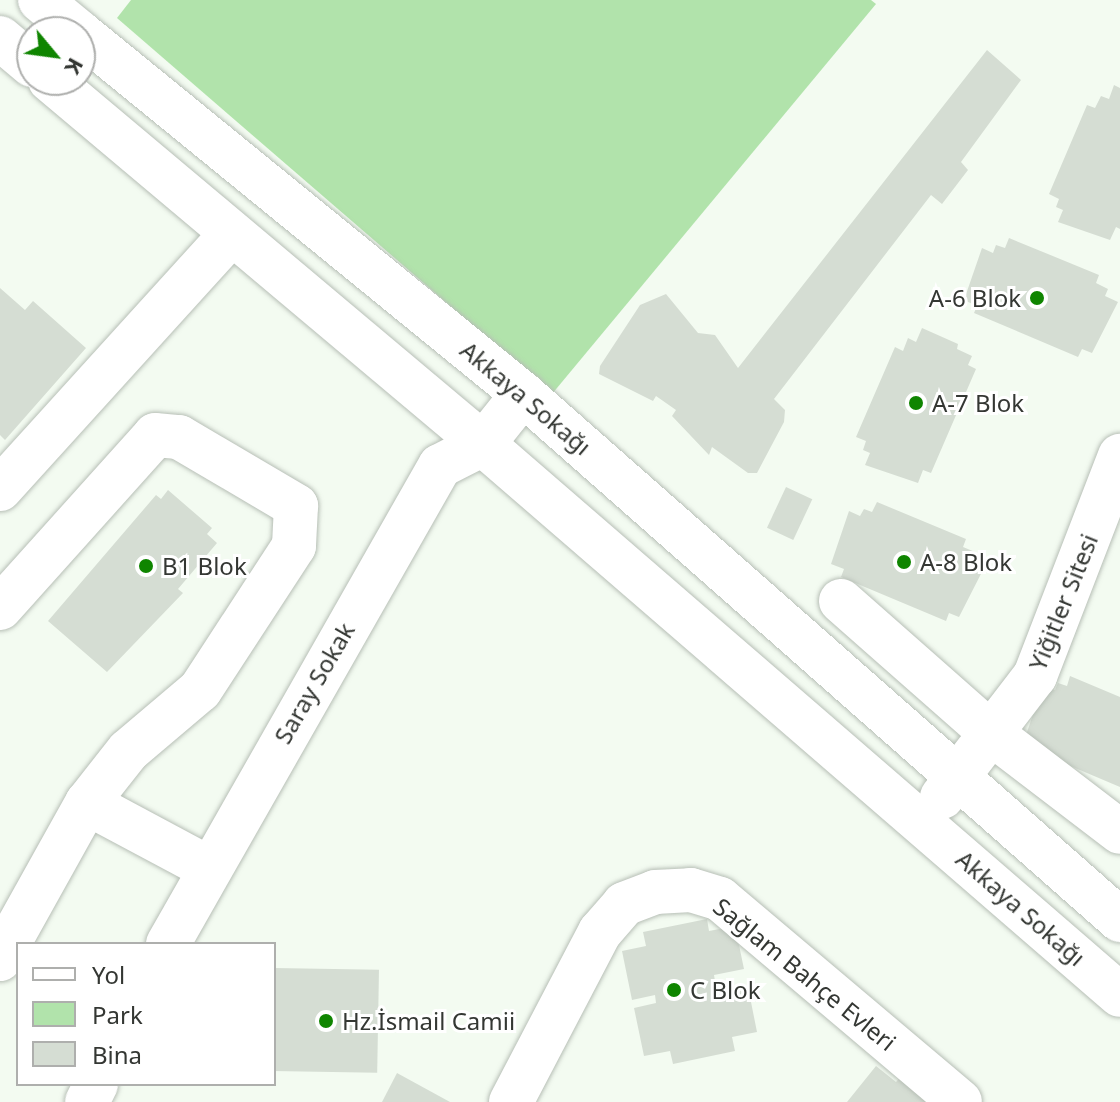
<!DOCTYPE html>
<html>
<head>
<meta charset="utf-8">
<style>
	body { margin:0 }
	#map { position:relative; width:1120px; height:1102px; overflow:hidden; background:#f3fbf1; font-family:"Noto Sans",sans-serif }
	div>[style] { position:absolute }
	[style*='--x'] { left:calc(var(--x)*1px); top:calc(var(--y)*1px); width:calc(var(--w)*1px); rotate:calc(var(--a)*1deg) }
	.green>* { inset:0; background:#b1e3ab }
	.building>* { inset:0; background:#d5ddd3; transform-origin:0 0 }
	.roads { filter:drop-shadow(0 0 2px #b7bfb6) drop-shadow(0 0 2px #b7bfb6) }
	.minor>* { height:44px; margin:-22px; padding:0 22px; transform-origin:22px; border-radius:22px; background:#fff }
	.dots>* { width:22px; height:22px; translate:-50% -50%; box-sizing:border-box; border:4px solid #fff; border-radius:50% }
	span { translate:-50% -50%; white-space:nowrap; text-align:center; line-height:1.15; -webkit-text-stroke:6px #fff; paint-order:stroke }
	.poi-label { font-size:24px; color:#343733 }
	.right { translate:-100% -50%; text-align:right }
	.left { translate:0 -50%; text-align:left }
	.street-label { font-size:24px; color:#343733 }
	.legend { position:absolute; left:16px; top:942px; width:260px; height:144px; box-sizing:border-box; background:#fff; border:2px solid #aeafad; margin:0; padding:10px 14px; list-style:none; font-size:24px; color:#343733 }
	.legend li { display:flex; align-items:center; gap:16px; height:40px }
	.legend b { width:40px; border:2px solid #aeafad }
	.north { position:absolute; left:16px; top:16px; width:80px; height:80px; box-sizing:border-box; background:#fff; border:2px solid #aeafad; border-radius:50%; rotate:119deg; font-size:22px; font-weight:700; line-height:32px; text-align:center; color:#343733 }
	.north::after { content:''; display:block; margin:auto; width:28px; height:36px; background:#0f8500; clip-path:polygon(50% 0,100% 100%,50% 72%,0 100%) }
</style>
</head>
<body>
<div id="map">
	<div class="green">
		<div style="clip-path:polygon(131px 0,871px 0,876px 4px,552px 394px,117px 18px)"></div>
	</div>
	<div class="building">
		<div style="clip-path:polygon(987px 50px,1021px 80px,961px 162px,968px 170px,942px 204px,931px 195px,774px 399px,785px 410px,784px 422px,757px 473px,748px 473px,712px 447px,709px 455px,672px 416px,676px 410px,656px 396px,653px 401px,599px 374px,600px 366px,640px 305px,666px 294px,698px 333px,715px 335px,738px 368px)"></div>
		<div style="clip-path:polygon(1114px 85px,1120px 88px,1120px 229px,1116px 227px,1110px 240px,1058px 222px,1063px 210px,1056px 207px,1059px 199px,1049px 194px,1087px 105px,1095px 108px,1101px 96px,1109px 99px)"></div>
		<div style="clip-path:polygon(1009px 238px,1099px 275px,1096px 283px,1108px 289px,1105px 296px,1118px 302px,1092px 353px,1082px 349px,1078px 357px,974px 313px,977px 306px,964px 300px,982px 248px,993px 253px,996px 245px,1005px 248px)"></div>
		<div style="clip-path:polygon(0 288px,25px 310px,33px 301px,86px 348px,5px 440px,0 435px)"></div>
		<div style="clip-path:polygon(922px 328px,958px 344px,957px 349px,972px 356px,968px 365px,976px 369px,931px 473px,923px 470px,918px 483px,865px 465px,870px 453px,863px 450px,866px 441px,856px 437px,895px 347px,903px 351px,908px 338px,916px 342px)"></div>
		<div style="left:786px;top:487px;width:29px;height:45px;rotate:25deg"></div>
		<div style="clip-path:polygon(168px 490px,212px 528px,207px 534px,217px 543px,178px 589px,183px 593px,107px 672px,48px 621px,156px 495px,161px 499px)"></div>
		<div style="clip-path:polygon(877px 502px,966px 539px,963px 547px,975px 552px,972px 560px,985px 566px,959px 617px,949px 613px,946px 621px,841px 577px,844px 569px,831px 564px,849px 511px,860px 516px,864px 509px,872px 512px)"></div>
		<div style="clip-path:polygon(1070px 676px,1120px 697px,1120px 787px,1035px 751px,1025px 738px,1043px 685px,1055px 690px,1058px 683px,1067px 686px)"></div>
		<div style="clip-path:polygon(707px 919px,709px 931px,735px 926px,744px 969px,714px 975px,717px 993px,748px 987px,757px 1032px,732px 1037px,735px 1051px,673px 1064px,670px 1051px,644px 1056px,634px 1008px,656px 1003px,655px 995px,632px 1000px,622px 951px,646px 946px,643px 932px)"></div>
		<div style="left:274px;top:968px;width:105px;height:103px;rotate:1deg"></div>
		<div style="clip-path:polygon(876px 1066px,896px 1082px,905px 1072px,943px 1102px,847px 1102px)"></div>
		<div style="clip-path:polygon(397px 1073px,450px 1102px,382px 1102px)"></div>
	</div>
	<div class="roads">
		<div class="minor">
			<div style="--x:40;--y:0;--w:50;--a:39.4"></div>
			<div style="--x:80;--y:33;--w:571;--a:39.18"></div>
			<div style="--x:523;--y:394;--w:796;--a:41.38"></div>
			<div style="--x:0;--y:38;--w:42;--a:40.2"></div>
			<div style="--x:50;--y:80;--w:566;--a:40.05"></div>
			<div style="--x:483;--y:444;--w:842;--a:40.86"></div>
			<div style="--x:0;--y:489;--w:345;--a:-47.8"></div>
			<div style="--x:841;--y:601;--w:201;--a:41.4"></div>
			<div style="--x:992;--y:734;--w:161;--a:37.4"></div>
			<div style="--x:0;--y:608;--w:232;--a:-48.1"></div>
			<div style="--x:155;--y:435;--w:24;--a:5"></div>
			<div style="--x:179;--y:437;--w:136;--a:30.5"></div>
			<div style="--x:296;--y:506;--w:40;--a:92.9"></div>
			<div style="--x:294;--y:546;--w:172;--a:123.1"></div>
			<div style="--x:200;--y:690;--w:94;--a:139.7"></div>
			<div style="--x:128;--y:751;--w:66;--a:128.3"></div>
			<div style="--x:942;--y:797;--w:153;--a:-52.5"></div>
			<div style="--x:1035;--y:676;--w:236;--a:-68.9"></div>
			<div style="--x:168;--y:944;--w:550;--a:-60.36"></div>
			<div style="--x:440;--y:466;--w:48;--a:-27.1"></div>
			<div style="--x:483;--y:444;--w:64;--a:-51.3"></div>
			<div style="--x:0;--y:959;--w:179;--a:-60.9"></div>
			<div style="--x:87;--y:803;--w:136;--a:28.1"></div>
			<div style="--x:87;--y:1102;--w:20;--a:-63"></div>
			<div style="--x:511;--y:1102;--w:192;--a:-62.4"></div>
			<div style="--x:600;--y:932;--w:37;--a:-49"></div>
			<div style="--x:624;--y:904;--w:33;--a:-21"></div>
			<div style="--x:655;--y:892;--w:36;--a:-3"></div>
			<div style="--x:691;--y:890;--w:30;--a:17"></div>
			<div style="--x:720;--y:899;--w:314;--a:40.2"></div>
		</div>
	</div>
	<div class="dots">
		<div style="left:1037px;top:298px;background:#0f8500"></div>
		<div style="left:916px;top:403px;background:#0f8500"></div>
		<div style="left:904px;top:562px;background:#0f8500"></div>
		<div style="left:146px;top:566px;background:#0f8500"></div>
		<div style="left:674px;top:990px;background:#0f8500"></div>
		<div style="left:326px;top:1021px;background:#0f8500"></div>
	</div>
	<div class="poi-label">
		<span class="right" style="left:1021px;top:298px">A-6 Blok</span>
		<span class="left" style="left:932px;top:403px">A-7 Blok</span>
		<span class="left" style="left:920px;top:562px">A-8 Blok</span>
		<span class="left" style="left:162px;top:566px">B1 Blok</span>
		<span class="left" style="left:690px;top:990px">C Blok</span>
		<span class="left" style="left:342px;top:1021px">Hz.İsmail Camii</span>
	</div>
	<div class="street-label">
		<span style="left:526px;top:398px;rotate:40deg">Akkaya Sokağı</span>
		<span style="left:1063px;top:602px;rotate:-68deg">Yiğitler Sitesi</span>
		<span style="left:314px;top:683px;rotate:-60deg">Saray Sokak</span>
		<span style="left:1021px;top:908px;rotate:41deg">Akkaya Sokağı</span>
		<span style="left:805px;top:974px;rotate:39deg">Sağlam Bahçe Evleri</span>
	</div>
	<ul class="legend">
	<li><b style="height:10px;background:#fff"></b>Yol</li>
	<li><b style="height:22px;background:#b1e3ab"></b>Park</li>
	<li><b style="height:22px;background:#d5ddd3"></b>Bina</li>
	</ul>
	<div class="north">K</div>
</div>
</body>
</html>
